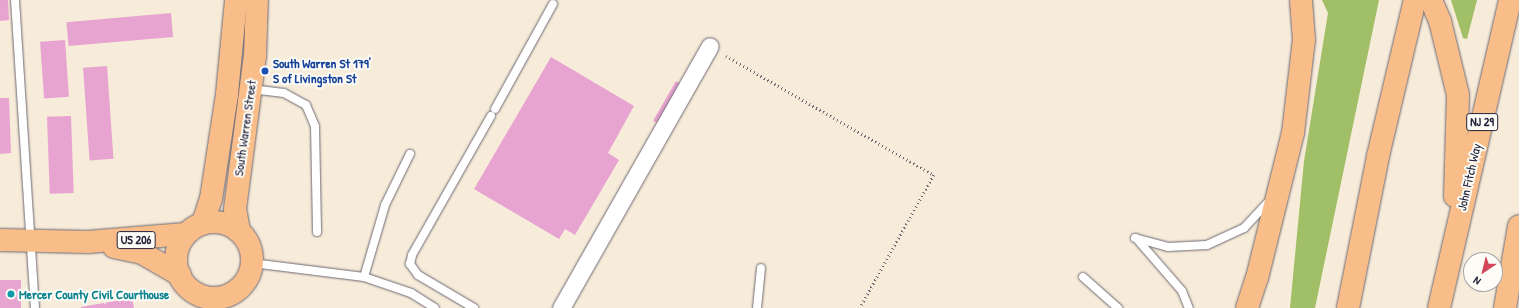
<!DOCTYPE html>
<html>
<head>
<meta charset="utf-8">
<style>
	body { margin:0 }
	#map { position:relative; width:1519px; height:308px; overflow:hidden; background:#f7ebd9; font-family:"Patrick Hand",sans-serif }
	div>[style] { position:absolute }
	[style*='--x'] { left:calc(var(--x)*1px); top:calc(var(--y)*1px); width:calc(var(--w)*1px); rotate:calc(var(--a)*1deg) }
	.green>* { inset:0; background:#a1bf67 }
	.building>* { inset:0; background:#e8a4d1; transform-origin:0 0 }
	.path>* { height:2.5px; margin-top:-1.25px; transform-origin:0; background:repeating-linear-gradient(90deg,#6d6872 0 1px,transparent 0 4px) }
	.roads { filter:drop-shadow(0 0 1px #6d6872) drop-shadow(0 0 1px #6d6872) }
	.lane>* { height:8px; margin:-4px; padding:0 4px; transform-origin:4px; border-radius:4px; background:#fff }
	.street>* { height:17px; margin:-8.5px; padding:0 8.5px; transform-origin:8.5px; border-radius:8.5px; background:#fff }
	.primary>* { height:22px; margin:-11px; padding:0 11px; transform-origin:11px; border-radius:11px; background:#f8bd89 }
	.primary>.ring { margin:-11px; padding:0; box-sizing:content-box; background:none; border:22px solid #f8bd89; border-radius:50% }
	.highway>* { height:22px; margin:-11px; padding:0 11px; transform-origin:11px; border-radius:11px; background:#f8bd89 }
	.dots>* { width:11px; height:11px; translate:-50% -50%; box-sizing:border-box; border:2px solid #fdfcf7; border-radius:50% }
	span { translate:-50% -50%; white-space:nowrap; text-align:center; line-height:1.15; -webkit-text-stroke:4px #fdfcf7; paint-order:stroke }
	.shield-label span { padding:1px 3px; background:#fdfcf7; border:1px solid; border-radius:3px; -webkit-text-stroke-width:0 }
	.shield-label { font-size:12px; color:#22223b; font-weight:700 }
	.transit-label { font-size:13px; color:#164399; font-weight:700 }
	.left { translate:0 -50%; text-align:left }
	.street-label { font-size:13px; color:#22223b }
	.culture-label { font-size:13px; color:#0d838f; font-weight:700 }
	.north { position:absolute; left:1463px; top:252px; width:40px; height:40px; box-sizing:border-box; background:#fdfcf7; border:1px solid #a5a5ac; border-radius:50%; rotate:215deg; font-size:11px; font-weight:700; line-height:16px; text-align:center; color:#22223b }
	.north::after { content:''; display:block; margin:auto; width:14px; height:18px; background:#d1495b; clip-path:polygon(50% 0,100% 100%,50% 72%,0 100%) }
</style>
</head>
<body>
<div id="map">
	<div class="green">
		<div style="clip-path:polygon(1322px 0,1379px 0,1315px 308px,1290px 308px,1304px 161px,1328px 13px)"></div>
		<div style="clip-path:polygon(1451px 0,1477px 0,1467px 39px,1463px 38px)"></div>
	</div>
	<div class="building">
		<div style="clip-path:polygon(0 0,8px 0,9px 20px,0 21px)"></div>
		<div style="left:171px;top:13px;width:24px;height:105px;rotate:85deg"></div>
		<div style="left:65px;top:40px;width:57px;height:25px;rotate:86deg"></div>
		<div style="clip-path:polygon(551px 57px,634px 106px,608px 153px,619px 160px,575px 235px,565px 229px,559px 239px,474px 189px)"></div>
		<div style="left:107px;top:66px;width:93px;height:24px;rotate:86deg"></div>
		<div style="left:676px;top:81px;width:8px;height:46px;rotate:30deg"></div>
		<div style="clip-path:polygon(0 98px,9px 98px,11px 153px,0 154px)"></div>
		<div style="left:71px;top:116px;width:77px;height:24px;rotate:88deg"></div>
		<div style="left:0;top:280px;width:21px;height:28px"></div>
		<div style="clip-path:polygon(132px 298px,134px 308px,81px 308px,81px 307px)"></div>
	</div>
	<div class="path">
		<div style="--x:726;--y:56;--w:240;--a:29.8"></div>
		<div style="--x:934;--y:175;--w:152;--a:119.1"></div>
	</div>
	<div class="roads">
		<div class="lane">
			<div style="--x:15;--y:0;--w:309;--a:86.3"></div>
			<div style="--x:251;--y:89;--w:33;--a:7"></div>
			<div style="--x:284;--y:93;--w:25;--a:29"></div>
			<div style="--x:306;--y:105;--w:23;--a:67"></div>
			<div style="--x:315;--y:126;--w:106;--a:88.9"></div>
			<div style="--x:495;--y:109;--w:120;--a:-61.1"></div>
			<div style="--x:1135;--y:238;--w:34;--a:15"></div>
			<div style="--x:1168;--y:247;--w:39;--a:-3"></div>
			<div style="--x:1207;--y:245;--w:41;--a:-24.7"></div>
			<div style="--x:1244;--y:228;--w:40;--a:-47"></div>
			<div style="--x:1136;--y:238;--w:70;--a:49"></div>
			<div style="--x:1182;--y:291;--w:18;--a:68"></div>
			<div style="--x:252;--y:263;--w:113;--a:7.1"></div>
			<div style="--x:364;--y:277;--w:50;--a:18.8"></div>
			<div style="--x:411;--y:293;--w:28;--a:32"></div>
			<div style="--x:364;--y:277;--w:75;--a:-73.7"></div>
			<div style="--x:385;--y:205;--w:57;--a:-63.9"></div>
			<div style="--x:1083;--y:277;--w:47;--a:41.5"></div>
			<div style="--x:474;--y:308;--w:65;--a:-149.5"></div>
			<div style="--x:418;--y:275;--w:14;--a:-126"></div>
			<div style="--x:410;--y:264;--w:9;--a:-77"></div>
			<div style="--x:412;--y:255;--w:160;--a:-60.4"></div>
			<div style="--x:757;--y:308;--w:40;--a:-84.3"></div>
		</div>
		<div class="street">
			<div style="--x:561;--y:308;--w:301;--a:-60.4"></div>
		</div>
		<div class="primary">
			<div class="ring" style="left:176px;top:222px;width:54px;height:54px"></div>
			<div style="--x:203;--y:223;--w:25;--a:-72"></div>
			<div style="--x:211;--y:199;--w:106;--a:-81.3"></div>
			<div style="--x:227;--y:94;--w:94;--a:-84.5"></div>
			<div style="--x:239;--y:231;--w:22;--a:-100"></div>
			<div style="--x:235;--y:209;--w:154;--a:-82.6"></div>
			<div style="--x:255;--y:56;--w:56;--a:-88"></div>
			<div style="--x:0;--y:240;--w:88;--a:1.3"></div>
			<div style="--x:88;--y:242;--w:97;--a:-4.7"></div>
			<div style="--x:114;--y:247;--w:29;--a:12"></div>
			<div style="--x:142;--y:253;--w:44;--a:30.1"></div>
		</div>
		<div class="highway">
			<div style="--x:1431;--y:0;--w:23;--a:67"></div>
			<div style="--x:1440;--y:21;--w:76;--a:76.3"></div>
			<div style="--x:1458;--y:95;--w:101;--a:91.7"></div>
			<div style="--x:1247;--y:308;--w:32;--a:-72"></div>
			<div style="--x:1257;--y:278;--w:149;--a:-76.1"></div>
			<div style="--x:1293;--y:133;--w:94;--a:-83.3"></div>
			<div style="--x:1304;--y:40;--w:40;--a:-94.3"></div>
			<div style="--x:1348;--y:308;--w:155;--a:-78.8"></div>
			<div style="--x:1378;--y:156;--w:160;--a:-76.7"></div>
			<div style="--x:1439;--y:308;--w:316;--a:-77"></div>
			<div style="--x:1505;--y:308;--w:83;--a:-80.3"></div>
		</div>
	</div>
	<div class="dots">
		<div style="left:265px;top:71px;background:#1a4fb4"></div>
		<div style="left:11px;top:294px;background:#0f9aa8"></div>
	</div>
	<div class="shield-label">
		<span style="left:1482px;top:122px">NJ 29</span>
		<span style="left:136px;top:240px">US 206</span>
	</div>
	<div class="transit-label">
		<span class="left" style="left:273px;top:71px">South Warren St 179'<br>S of Livingston St</span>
	</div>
	<div class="street-label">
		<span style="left:245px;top:128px;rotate:-82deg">South Warren Street</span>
		<span style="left:1469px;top:177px;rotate:-77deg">John Fitch Way</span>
	</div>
	<div class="culture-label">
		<span class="left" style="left:19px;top:294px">Mercer County Civil Courthouse</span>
	</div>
	<div class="north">N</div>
</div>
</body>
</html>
